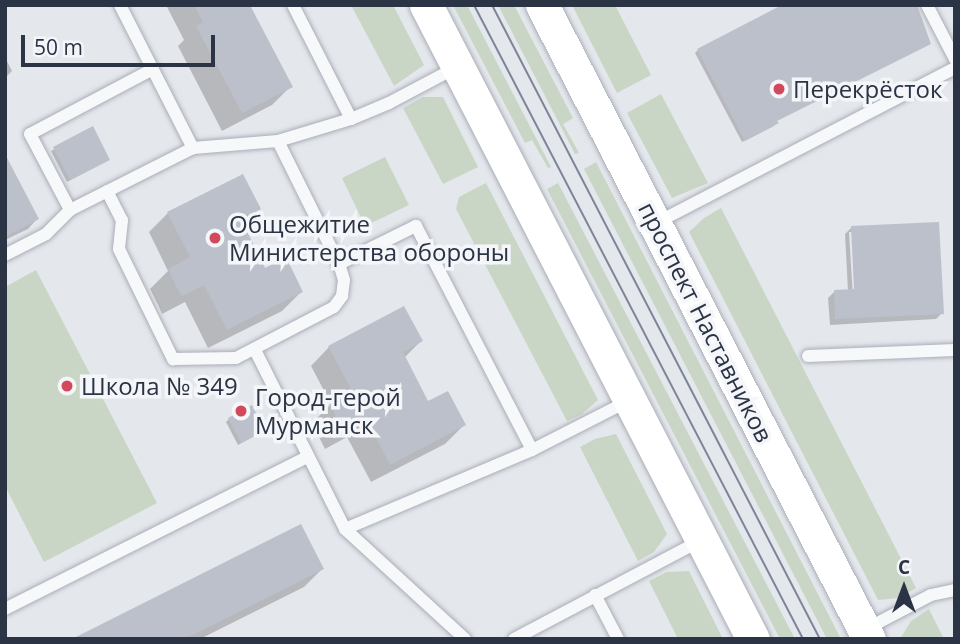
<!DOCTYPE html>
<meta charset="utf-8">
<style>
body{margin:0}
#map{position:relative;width:960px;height:644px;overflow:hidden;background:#e4e7ec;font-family:"Open Sans",sans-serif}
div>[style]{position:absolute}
.green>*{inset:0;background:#c9d6c5}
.shadow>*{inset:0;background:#0003}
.building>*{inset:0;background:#bbc0ca}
.roads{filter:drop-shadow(0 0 2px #a9aeb7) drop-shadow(0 0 2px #a9aeb7)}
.lane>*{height:12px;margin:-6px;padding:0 6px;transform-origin:6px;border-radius:6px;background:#f7f8fa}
.secondary>*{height:33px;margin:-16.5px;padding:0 16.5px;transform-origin:16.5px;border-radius:16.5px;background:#fff}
.tram>*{height:2px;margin:-1px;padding:0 1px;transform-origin:1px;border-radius:1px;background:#7d8696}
.dots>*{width:19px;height:19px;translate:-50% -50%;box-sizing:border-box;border:4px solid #f4f6f9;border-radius:50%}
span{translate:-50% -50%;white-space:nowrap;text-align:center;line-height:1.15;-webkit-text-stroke:7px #f4f6f9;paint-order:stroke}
.poi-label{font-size:24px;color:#2b3445}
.left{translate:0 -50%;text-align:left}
.street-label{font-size:24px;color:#2b3445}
.frame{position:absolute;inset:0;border:7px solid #2b3445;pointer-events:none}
.north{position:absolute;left:869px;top:553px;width:70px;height:70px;-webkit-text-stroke:5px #f4f6f9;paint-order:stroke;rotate:0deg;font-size:19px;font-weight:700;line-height:28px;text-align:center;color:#2b3445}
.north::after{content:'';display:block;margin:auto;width:24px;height:32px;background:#2b3445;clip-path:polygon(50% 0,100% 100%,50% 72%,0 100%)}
.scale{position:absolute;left:21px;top:35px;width:194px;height:32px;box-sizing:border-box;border:4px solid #2b3445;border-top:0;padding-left:9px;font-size:21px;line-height:24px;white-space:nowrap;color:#2b3445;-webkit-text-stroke:5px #f4f6f9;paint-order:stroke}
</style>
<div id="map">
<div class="green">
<div style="clip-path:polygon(351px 5px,393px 5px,424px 65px,394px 86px)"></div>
<div style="clip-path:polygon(453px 5px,467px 5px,551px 167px,548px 168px,532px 140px,525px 143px)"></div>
<div style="clip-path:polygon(498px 5px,514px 5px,573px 118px,563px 124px,579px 153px,575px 154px)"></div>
<div style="clip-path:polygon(572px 5px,615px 5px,651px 75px,617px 93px)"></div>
<div style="clip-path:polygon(661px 94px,708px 183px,672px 198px,627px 113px)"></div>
<div style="clip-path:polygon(423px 97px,443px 97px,478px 167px,443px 184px,403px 108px)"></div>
<div style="clip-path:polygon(385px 157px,409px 205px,365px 226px,342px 178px)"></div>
<div style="clip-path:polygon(596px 162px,841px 639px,827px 639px,584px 169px)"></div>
<div style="clip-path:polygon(486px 183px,598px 400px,581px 415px,567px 421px,456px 209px,459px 197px)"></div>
<div style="clip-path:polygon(558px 183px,795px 639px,780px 639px,547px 189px)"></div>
<div style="clip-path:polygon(721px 208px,916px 588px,899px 598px,878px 600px,689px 232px,704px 218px)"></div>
<div style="clip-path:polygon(36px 270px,157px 503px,44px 562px,5px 486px,5px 287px)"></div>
<div style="clip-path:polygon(616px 434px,667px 534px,654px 552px,638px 561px,580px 447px,595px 439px)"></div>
<div style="clip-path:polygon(689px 571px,723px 639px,678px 639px,649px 581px,667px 572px)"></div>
<div style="clip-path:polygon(929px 609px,944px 639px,900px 639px,911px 621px)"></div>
</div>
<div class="shadow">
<div style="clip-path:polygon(166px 5px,248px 5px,290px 87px,272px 105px,222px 131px,178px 46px,184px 40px)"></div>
<div style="clip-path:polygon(698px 50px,776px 121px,774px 126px,742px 142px,695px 53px)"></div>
<div style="clip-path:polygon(5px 57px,12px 71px,5px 78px)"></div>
<div style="clip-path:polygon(92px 128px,105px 162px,67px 182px,51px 151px)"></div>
<div style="clip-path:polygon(5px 175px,37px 219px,28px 229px,5px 240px)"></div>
<div style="clip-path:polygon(259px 209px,242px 226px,264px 270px,301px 292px,282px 311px,208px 348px,185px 302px,162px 314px,158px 305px,150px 289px,168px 271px,149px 232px,168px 213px)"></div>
<div style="clip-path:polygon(evenodd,851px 228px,942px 313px,936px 319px,830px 325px,828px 298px,834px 292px,848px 291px,845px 234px,851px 228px,849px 232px,853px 232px,856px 297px,853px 297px,849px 232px)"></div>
<div style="clip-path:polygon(421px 341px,404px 358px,428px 403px,464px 425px,445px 444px,371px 482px,347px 437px,325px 449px,312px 423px,331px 404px,311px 366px,329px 347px)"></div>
<div style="clip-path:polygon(229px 419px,260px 433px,238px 445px,226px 422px)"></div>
<div style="clip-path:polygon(322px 569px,304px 587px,200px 639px,75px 639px)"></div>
</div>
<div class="building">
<div style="clip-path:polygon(194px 5px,250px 5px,293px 87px,242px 113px,196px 26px,203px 22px)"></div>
<div style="clip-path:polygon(782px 5px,917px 5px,931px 44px,777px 121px,779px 123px,745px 141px,697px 49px)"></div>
<div style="clip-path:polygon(93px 126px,110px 160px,70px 180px,53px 147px)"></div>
<div style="clip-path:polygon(5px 154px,39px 219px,5px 237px)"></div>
<div style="clip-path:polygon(243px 174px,261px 209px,241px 219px,265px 268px,286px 257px,303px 292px,227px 330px,204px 285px,182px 296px,176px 286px,168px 269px,190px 257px,167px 212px)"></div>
<div style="clip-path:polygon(939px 222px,944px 314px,835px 319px,834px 290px,854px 289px,851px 226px)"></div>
<div style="clip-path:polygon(404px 306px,423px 341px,403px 352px,428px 401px,448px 391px,466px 425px,390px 465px,367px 420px,344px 431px,329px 403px,352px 391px,328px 346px)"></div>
<div style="clip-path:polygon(252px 405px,265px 431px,241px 443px,228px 418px)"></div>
<div style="clip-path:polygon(301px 524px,324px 569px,185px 639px,72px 639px)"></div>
</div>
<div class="roads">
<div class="lane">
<div style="left:120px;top:5px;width:161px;rotate:63deg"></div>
<div style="left:193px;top:148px;width:85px;rotate:-4.7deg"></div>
<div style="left:278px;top:141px;width:76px;rotate:-16.8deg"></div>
<div style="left:351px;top:119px;width:41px;rotate:-22.8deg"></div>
<div style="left:389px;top:103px;width:77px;rotate:-27.9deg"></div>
<div style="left:293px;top:5px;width:128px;rotate:63deg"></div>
<div style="left:927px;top:5px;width:61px;rotate:62.6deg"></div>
<div style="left:153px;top:69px;width:139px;rotate:152.1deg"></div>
<div style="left:30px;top:134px;width:86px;rotate:62.2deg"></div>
<div style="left:70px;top:210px;width:138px;rotate:-26.8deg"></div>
<div style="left:107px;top:191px;width:33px;rotate:63deg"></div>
<div style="left:122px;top:220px;width:29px;rotate:96deg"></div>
<div style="left:119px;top:249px;width:123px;rotate:63.9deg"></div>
<div style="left:173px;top:359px;width:63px;rotate:-0.9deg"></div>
<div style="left:236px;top:358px;width:110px;rotate:-27.5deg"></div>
<div style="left:334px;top:307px;width:14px;rotate:-54deg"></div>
<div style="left:342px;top:296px;width:16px;rotate:-83deg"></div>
<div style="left:344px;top:280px;width:17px;rotate:-107deg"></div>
<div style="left:339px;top:264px;width:137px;rotate:-116.4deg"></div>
<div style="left:656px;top:223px;width:337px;rotate:-27.4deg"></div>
<div style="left:5px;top:255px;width:46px;rotate:-27.1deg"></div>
<div style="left:46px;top:234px;width:34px;rotate:-45deg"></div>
<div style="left:339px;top:264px;width:86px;rotate:-26.3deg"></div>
<div style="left:416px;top:226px;width:252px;rotate:62.6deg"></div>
<div style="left:255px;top:350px;width:200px;rotate:63.3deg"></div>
<div style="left:345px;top:529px;width:203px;rotate:-22.9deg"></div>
<div style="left:532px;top:450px;width:108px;rotate:-27deg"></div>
<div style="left:808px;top:356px;width:147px;rotate:-2.3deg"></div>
<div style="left:345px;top:529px;width:163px;rotate:42.5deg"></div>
<div style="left:595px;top:595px;width:50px;rotate:62.4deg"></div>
<div style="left:5px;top:609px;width:338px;rotate:-26.7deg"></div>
<div style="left:866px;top:629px;width:73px;rotate:-27.6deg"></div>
<div style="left:931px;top:595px;width:25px;rotate:-12deg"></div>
<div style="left:514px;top:639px;width:210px;rotate:-27.8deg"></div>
</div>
<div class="secondary">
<div style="left:426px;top:5px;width:713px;rotate:62.72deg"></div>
<div style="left:542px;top:5px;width:713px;rotate:62.72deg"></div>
</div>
</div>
<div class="tram">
<div style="left:474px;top:5px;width:714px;rotate:62.57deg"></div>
<div style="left:492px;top:5px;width:714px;rotate:62.65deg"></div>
</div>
<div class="dots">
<div style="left:779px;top:89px;background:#d1495b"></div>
<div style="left:215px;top:238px;background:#d1495b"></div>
<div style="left:67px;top:386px;background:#d1495b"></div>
<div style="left:241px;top:411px;background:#d1495b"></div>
</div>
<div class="poi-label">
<span class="left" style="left:793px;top:89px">Перекрёсток</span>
<span class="left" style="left:229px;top:238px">Общежитие<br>Министерства обороны</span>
<span class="left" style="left:81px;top:386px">Школа № 349</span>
<span class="left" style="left:255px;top:411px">Город-герой<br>Мурманск</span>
</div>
<div class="street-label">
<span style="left:706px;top:322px;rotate:63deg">проспект Наставников</span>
</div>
<div class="frame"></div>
<div class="north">С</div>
<div class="scale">50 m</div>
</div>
